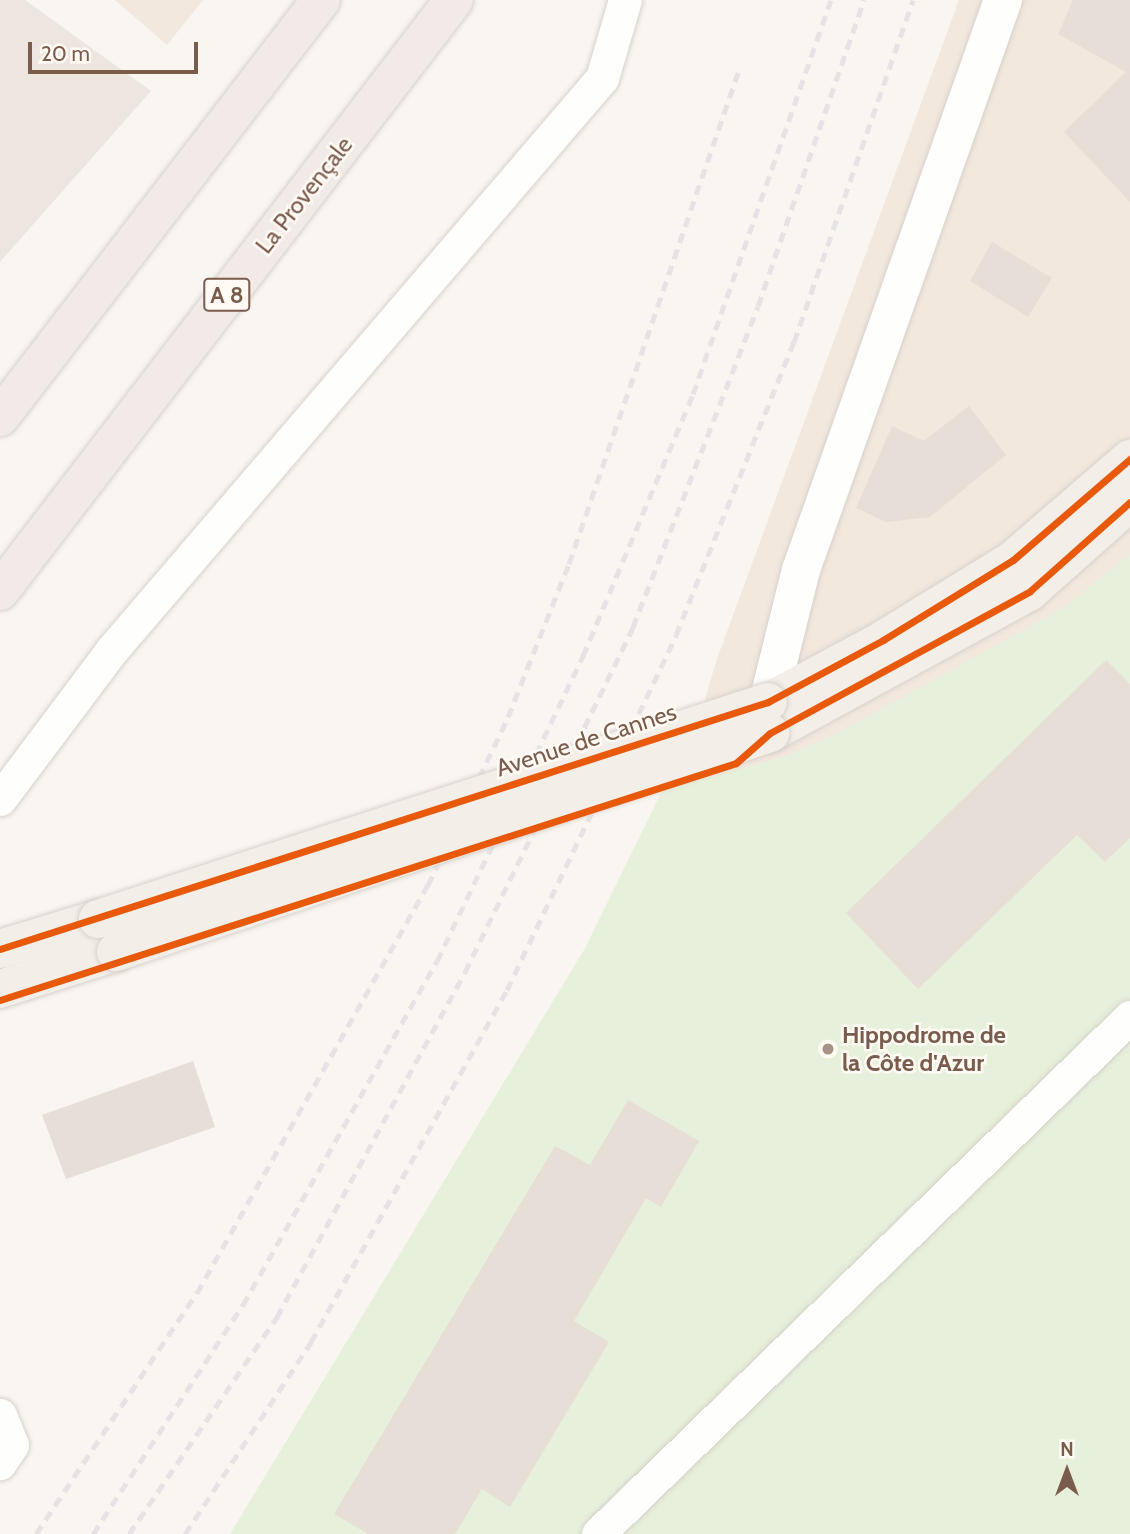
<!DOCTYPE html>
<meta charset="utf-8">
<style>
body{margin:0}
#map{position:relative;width:1130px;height:1534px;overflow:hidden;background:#f9f5f0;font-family:Cabin,sans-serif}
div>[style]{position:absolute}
.residential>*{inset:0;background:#f2e8de}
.industrial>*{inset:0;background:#ede5e0}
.green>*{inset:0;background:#e7f0db}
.building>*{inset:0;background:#e6ded7}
.roads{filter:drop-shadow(0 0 2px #d7d1cb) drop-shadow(0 0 2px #d7d1cb)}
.service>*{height:33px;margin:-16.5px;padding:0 16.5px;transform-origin:16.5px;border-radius:16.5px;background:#fefefd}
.minor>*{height:38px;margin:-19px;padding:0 19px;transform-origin:19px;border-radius:19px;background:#fefefd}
.primary>*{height:38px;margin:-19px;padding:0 19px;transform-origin:19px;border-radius:19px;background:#f3eee8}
.motorway>*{height:38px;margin:-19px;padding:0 19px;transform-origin:19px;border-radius:19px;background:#f2eae7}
.rail>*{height:5px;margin-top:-2.5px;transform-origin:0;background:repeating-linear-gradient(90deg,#e6e3e7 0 10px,transparent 0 17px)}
.bridges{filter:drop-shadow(0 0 2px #dad1cc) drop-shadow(0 0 2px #dad1cc)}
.primary-bridge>*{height:38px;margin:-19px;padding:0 19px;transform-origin:19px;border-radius:19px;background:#f3eee8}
.cycleway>*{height:7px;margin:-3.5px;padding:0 3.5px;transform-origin:3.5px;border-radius:3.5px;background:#e8590c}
.dots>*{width:19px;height:19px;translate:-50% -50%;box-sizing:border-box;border:4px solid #fffaf3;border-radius:50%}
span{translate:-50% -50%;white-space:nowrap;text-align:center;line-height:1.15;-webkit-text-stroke:5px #fffaf3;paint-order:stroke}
.shield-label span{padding:2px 5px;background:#fffaf3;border:2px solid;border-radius:5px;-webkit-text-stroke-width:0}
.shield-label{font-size:23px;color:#7a5c4d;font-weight:700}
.street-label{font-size:24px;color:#7a5c4d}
.poi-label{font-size:24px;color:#7a5c4d;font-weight:700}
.left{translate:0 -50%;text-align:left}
.north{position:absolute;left:1032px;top:1436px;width:70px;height:70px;-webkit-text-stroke:5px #fffaf3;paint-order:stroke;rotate:0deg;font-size:19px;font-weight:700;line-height:28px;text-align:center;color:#7a5c4d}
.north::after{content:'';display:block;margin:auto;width:24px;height:32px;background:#7a5c4d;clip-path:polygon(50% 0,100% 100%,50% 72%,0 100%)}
.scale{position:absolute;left:28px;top:42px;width:170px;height:32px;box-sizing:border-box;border:4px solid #7a5c4d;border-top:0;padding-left:9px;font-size:21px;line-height:24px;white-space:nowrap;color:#7a5c4d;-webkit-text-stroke:5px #fffaf3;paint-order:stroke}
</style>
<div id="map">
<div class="residential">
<div style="clip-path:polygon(115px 0,203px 0,167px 45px)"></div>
<div style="clip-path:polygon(959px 0,1130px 0,1130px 932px,268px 1534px,635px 934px,717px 659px)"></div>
</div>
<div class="industrial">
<div style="clip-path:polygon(0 0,25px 0,151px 91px,0 262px)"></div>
</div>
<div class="green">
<div style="clip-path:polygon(1130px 554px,1130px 1534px,230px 1534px,584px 950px,662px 791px,782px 757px,836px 734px,1062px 609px)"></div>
</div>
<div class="building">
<div style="clip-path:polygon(1073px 0,1130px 0,1130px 202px,1064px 132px,1126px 72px,1058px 34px)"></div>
<div style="clip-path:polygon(992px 242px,1052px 278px,1028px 317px,970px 281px)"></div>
<div style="clip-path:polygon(969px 406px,1006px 455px,930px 517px,886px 522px,856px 508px,892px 426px,924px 441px)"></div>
<div style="clip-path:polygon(1106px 660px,1130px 684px,1130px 838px,1105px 862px,1077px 835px,918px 989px,846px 913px)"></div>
<div style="clip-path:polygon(193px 1061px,215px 1127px,66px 1179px,42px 1115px)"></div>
<div style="clip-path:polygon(628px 1100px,699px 1141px,661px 1207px,646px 1198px,574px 1321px,609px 1342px,510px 1507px,482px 1489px,455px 1534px,368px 1534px,334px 1514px,555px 1146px,590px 1165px)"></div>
</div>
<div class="roads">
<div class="service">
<div style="left:0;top:799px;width:185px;rotate:-53.1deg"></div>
<div style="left:111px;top:651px;width:755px;rotate:-49.41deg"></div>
<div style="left:602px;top:78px;width:81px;rotate:-73.6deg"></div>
<div style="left:0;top:1415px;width:32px;rotate:68deg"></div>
<div style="left:12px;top:1445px;width:22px;rotate:124deg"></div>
<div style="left:598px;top:1534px;width:742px;rotate:-44.18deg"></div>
</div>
<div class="minor">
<div style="left:768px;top:702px;width:136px;rotate:-76deg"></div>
<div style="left:801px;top:570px;width:605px;rotate:-70.49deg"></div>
</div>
<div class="primary">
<div style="left:768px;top:702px;width:131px;rotate:-28.3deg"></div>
<div style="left:883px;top:640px;width:153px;rotate:-31.6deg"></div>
<div style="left:1013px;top:560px;width:155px;rotate:-40.8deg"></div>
<div style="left:770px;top:733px;width:296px;rotate:-28.6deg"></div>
<div style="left:1030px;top:591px;width:134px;rotate:-41.7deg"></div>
<div style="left:0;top:949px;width:102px;rotate:-17deg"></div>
<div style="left:0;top:989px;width:122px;rotate:-17.7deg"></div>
</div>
<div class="motorway">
<div style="left:0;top:417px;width:526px;rotate:-52.41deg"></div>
<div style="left:0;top:591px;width:745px;rotate:-52.47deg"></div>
</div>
</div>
<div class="rail">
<div style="left:36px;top:1534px;width:290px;rotate:-56.3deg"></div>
<div style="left:197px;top:1293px;width:469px;rotate:-60.5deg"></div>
<div style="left:428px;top:885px;width:186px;rotate:-64.5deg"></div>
<div style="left:508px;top:717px;width:165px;rotate:-68.3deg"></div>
<div style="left:569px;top:564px;width:522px;rotate:-71.01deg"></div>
<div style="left:93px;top:1534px;width:274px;rotate:-56.8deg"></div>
<div style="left:243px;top:1305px;width:395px;rotate:-60.6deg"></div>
<div style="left:437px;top:961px;width:178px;rotate:-64.4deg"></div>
<div style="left:514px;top:800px;width:160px;rotate:-64.4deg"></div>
<div style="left:583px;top:656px;width:284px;rotate:-67.2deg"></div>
<div style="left:693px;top:394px;width:417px;rotate:-70.7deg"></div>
<div style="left:129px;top:1534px;width:263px;rotate:-55.7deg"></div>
<div style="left:277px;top:1317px;width:393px;rotate:-61.4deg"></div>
<div style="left:465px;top:972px;width:384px;rotate:-64deg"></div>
<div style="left:633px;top:627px;width:344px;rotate:-68.7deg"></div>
<div style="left:758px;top:306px;width:324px;rotate:-70.9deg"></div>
<div style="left:185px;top:1534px;width:230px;rotate:-56.7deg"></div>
<div style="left:311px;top:1342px;width:403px;rotate:-60.9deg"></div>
<div style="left:507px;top:990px;width:393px;rotate:-64.5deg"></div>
<div style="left:676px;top:635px;width:316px;rotate:-68.1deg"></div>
<div style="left:794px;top:342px;width:362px;rotate:-70.8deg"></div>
</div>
<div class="bridges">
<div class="primary-bridge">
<div style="left:98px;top:919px;width:704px;rotate:-17.95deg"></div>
<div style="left:116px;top:952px;width:690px;rotate:-18.51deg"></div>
</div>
</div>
<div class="cycleway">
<div style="left:0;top:949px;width:807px;rotate:-17.83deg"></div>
<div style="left:768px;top:702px;width:131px;rotate:-28.3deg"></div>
<div style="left:883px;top:640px;width:153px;rotate:-31.6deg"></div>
<div style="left:1013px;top:560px;width:155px;rotate:-40.8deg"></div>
<div style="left:0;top:1000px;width:773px;rotate:-17.85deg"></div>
<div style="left:736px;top:763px;width:45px;rotate:-41.4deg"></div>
<div style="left:770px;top:733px;width:296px;rotate:-28.6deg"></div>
<div style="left:1030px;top:591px;width:134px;rotate:-41.7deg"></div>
</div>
<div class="dots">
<div style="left:828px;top:1049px;background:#a69286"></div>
</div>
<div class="shield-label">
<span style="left:227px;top:295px">A 8</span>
</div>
<div class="street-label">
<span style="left:304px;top:195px;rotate:-52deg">La Provençale</span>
<span style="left:586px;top:740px;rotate:-18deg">Avenue de Cannes</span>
</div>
<div class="poi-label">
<span class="left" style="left:842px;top:1049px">Hippodrome de<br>la Côte d'Azur</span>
</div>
<div class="north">N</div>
<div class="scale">20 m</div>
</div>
